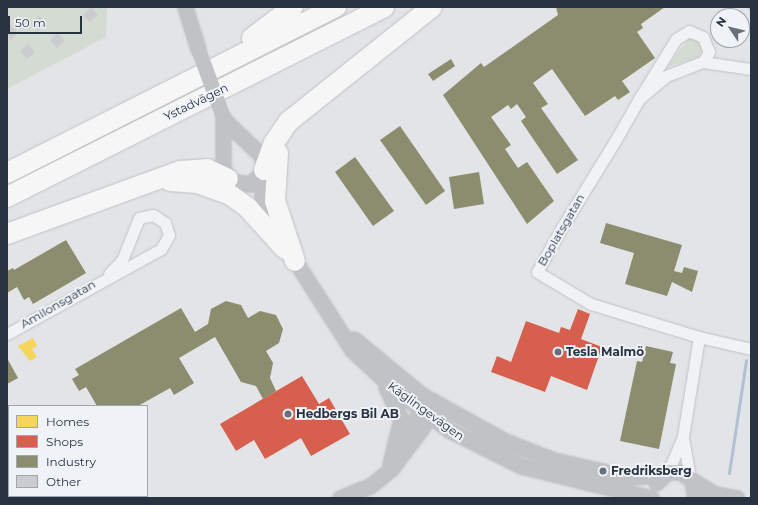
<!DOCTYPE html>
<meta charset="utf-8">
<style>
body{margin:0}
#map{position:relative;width:758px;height:505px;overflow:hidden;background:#e2e4e7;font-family:Montserrat,sans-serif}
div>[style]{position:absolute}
.green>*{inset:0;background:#d3dbd2}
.homes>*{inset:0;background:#f6d55c}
.shops>*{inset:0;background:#d6604d}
.industry>*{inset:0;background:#8c8c6e}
.stream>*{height:3px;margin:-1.5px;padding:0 1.5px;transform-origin:1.5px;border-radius:1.5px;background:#b0c1d3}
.building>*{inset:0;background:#cacccf}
.roads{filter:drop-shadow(0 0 1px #c0c2c5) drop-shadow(0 0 1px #c0c2c5)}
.street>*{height:11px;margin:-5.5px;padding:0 5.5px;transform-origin:5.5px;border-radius:5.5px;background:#f1f2f4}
.secondary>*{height:15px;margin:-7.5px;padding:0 7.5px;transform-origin:7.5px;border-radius:7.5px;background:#c0c2c6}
.highway>*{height:20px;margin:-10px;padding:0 10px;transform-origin:10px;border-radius:10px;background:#f6f6f6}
.secondary-bridge>*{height:15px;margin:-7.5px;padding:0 7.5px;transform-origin:7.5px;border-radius:7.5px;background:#c0c2c6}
.dots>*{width:11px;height:11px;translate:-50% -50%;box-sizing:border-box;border:2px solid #eff3f7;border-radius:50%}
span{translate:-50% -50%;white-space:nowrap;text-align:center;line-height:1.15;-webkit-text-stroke:4px #eff3f7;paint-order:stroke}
.street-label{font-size:12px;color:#283241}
.poi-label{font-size:12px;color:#283241;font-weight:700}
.left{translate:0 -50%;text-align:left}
.frame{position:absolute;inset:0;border:8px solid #283241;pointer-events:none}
.legend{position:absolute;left:8px;top:405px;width:140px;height:92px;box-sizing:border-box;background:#eff3f7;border:1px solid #9fa6ae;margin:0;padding:5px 7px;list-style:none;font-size:12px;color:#283241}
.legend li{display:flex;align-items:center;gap:8px;height:20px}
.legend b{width:20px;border:1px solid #9fa6ae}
.north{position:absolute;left:710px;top:8px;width:40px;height:40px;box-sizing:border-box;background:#eff3f7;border:1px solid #9fa6ae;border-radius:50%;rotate:305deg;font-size:11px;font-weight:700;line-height:16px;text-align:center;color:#283241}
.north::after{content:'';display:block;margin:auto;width:14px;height:18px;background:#69707b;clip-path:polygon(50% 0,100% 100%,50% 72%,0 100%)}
.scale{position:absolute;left:8px;top:16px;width:74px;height:18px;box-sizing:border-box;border:2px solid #283241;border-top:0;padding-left:5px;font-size:12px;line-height:14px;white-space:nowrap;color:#283241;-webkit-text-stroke:3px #eff3f7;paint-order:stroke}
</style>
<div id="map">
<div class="green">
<div style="clip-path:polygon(7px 7px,107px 7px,106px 37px,7px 89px)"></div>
<div style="clip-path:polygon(689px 38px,698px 40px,702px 49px,699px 57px,667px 67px)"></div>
</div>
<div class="homes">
<div style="clip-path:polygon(33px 338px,37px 346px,32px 349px,37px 357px,30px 361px,18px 346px)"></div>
</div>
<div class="shops">
<div style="clip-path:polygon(578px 309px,590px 314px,581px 339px,602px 347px,587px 390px,551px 376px,545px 392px,491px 372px,497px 356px,511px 362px,526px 321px,559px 333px,561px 327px,570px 330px)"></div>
<div style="clip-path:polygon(302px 376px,319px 404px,329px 398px,350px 434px,311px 456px,301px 438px,265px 459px,254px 440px,236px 451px,220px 424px)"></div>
</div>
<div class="industry">
<div style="clip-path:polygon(556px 7px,665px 7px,641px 24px,643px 28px,637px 32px,655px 58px,622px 81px,630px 92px,618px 100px,615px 96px,585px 116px,552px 69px,533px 83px,548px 104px,541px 108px,578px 160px,557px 174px,521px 121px,526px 117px,517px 104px,511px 109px,508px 105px,491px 117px,511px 145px,505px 149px,518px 168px,527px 162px,554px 201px,527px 224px,443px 95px,481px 63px,484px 67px,558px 15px)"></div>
<div style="clip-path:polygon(451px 59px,455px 66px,433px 81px,428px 74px)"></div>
<div style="clip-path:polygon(400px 126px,445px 191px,426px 205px,380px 140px)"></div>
<div style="clip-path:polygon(355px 157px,394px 211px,373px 226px,335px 172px)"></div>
<div style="clip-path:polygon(479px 172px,484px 204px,454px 209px,449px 177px)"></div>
<div style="clip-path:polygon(606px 223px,682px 245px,674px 271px,682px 273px,684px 267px,698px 271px,692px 292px,672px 282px,667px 296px,625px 284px,634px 253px,600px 243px)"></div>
<div style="clip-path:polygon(66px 240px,86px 273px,33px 304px,29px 297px,24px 300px,17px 287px,7px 293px,7px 271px,13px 268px,14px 270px)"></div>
<div style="clip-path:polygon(226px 301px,241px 305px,248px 318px,260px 311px,276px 315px,283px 329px,279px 343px,266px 351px,273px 363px,270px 378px,276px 391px,263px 399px,256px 386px,241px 382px,215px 337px,179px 358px,194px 383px,174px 395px,170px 388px,138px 406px,97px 406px,86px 387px,79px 391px,72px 379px,79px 375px,75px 369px,181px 308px,195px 332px,208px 324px,211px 309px)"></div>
<div style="clip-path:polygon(646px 346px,673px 352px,670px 363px,676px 364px,659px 449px,620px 441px,637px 361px,642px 362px)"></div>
<div style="clip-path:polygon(7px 358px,18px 378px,7px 384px)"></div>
<div style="clip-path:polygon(7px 450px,9px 454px,7px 491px)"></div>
</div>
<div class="stream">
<div style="left:749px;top:7px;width:4px;rotate:56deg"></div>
<div style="left:729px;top:473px;width:114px;rotate:-81.4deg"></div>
</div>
<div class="building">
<div style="clip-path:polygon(91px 8px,98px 15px,90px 22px,83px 15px)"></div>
<div style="clip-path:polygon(39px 16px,46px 23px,38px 31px,31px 23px)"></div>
<div style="clip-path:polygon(11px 26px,18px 33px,10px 40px,7px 29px)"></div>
<div style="clip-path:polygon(58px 33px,65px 41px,57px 48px,50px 40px)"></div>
<div style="clip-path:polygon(28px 44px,35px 52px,27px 59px,20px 51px)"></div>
</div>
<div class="roads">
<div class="street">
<div style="left:703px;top:62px;width:49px;rotate:8.3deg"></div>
<div style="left:639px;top:99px;width:35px;rotate:-40deg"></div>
<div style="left:666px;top:76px;width:40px;rotate:-21deg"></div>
<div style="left:703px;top:62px;width:12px;rotate:-59deg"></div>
<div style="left:709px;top:52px;width:16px;rotate:-112deg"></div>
<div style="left:703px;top:37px;width:15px;rotate:-157deg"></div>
<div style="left:689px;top:31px;width:15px;rotate:148deg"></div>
<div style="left:676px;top:39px;width:70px;rotate:121.7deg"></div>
<div style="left:639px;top:99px;width:48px;rotate:119.7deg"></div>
<div style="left:615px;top:141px;width:101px;rotate:121.6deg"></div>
<div style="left:562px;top:227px;width:51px;rotate:119.1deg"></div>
<div style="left:537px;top:272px;width:63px;rotate:30.7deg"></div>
<div style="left:591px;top:304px;width:113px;rotate:17deg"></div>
<div style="left:699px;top:337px;width:53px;rotate:13deg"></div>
<div style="left:7px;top:334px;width:176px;rotate:-28.9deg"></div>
<div style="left:161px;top:249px;width:16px;rotate:-60deg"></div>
<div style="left:169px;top:235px;width:13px;rotate:-108deg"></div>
<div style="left:165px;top:223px;width:14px;rotate:-146deg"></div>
<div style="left:153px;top:215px;width:14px;rotate:168deg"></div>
<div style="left:139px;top:218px;width:45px;rotate:112deg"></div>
<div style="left:122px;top:260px;width:19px;rotate:133deg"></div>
<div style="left:683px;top:438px;width:40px;rotate:80deg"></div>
<div style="left:668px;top:472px;width:39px;rotate:-67deg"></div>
<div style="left:683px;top:436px;width:100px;rotate:-80.8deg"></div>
</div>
<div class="secondary">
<div style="left:185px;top:7px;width:44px;rotate:72.8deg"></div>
<div style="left:223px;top:117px;width:51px;rotate:90deg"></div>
<div style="left:223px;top:168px;width:17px;rotate:59deg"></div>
<div style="left:224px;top:120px;width:52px;rotate:43.5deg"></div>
<div style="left:262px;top:156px;width:40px;rotate:90deg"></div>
<div style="left:262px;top:196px;width:31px;rotate:68deg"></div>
<div style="left:229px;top:181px;width:21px;rotate:8deg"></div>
<div style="left:250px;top:184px;width:18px;rotate:-43deg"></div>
<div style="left:290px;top:253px;width:115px;rotate:57.4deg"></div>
<div style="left:352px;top:350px;width:59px;rotate:42.9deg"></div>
<div style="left:395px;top:390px;width:67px;rotate:36.5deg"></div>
<div style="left:449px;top:430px;width:80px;rotate:26.6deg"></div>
<div style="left:521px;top:466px;width:134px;rotate:13.8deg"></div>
<div style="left:354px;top:339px;width:88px;rotate:39.5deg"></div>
<div style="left:422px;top:395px;width:95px;rotate:29deg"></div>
<div style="left:505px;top:441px;width:53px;rotate:21.2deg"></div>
<div style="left:554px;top:460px;width:76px;rotate:12.9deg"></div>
<div style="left:628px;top:477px;width:34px;rotate:-3deg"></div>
<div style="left:386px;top:387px;width:35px;rotate:65deg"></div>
<div style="left:401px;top:419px;width:46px;rotate:103.7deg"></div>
<div style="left:400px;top:441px;width:45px;rotate:-54.9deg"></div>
<div style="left:692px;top:480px;width:26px;rotate:32deg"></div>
<div style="left:714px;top:494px;width:23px;rotate:10deg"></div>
<div style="left:656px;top:483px;width:16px;rotate:-43deg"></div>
<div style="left:668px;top:472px;width:12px"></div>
<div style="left:680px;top:472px;width:14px;rotate:34deg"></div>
<div style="left:692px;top:480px;width:18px;rotate:81deg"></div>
<div style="left:340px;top:498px;width:32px;rotate:-22deg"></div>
<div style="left:370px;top:486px;width:27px;rotate:-39deg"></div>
<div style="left:391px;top:469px;width:75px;rotate:-53.1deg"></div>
</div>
<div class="highway">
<div style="left:252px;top:38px;width:51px;rotate:-37.1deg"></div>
<div style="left:278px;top:153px;width:48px;rotate:93.6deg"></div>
<div style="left:275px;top:201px;width:63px;rotate:71.6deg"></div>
<div style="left:264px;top:170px;width:29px;rotate:-70deg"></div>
<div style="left:274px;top:143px;width:25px;rotate:-56deg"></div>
<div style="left:288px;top:122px;width:184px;rotate:-38.6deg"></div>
<div style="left:7px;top:173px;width:369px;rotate:-26.8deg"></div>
<div style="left:170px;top:181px;width:28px;rotate:4deg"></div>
<div style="left:198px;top:183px;width:33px;rotate:20deg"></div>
<div style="left:229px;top:194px;width:24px;rotate:36deg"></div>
<div style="left:248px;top:208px;width:55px;rotate:47.9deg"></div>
<div style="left:7px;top:197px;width:422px;rotate:-26.7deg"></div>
<div style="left:7px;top:234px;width:184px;rotate:-20deg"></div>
<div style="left:180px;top:171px;width:27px;rotate:-4deg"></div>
<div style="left:207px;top:169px;width:23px;rotate:25deg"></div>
</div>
</div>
<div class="secondary-bridge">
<div style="left:198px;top:49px;width:72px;rotate:69.8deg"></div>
</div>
<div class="dots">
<div style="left:558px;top:352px;background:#69707b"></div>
<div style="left:288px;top:414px;background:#69707b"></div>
<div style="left:603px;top:471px;background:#69707b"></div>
</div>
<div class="street-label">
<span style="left:196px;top:102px;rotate:-26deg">Ystadvägen</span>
<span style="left:561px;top:230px;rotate:-60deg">Boplatsgatan</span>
<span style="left:58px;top:304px;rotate:-30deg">Amilonsgatan</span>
<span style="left:426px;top:411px;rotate:36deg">Käglingevägen</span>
</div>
<div class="poi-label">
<span class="left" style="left:566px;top:352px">Tesla Malmö</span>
<span class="left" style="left:296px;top:414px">Hedbergs Bil AB</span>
<span class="left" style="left:611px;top:471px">Fredriksberg</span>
</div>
<div class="frame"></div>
<ul class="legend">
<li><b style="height:11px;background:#f6d55c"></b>Homes</li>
<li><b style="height:11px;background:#d6604d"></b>Shops</li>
<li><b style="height:11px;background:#8c8c6e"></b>Industry</li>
<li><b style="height:11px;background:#cacccf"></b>Other</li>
</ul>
<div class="north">N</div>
<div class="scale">50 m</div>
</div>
